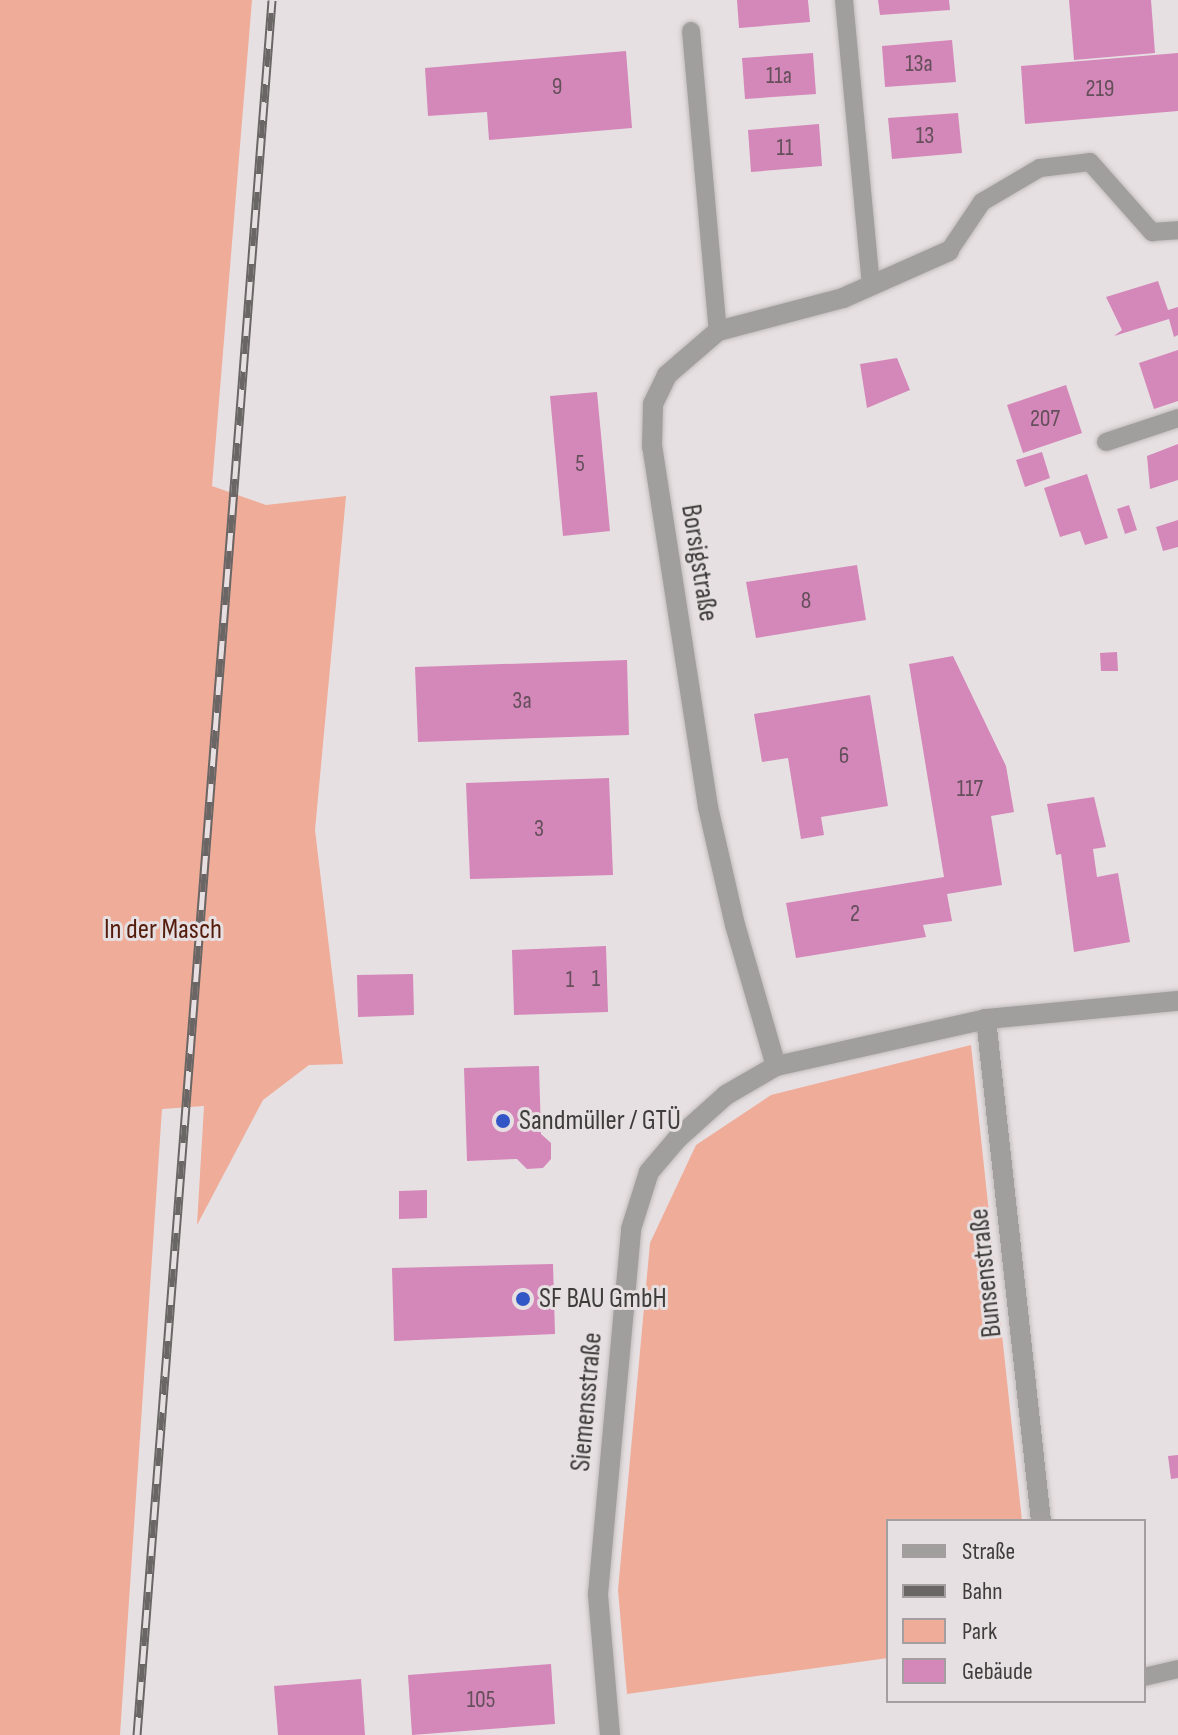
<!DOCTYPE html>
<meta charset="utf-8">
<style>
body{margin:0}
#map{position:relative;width:1178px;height:1735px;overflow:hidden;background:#e7e0e2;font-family:"Sofia Sans Condensed",sans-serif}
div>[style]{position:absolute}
.green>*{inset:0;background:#eeac99}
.building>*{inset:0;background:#d487b9}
.roads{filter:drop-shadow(0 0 2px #c2bcbd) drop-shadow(0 0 2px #c2bcbd)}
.service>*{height:18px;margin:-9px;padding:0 9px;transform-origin:9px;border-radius:9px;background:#a19e9e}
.minor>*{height:20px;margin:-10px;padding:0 10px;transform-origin:10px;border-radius:10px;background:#a19e9e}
.rail>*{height:9px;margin-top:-4.5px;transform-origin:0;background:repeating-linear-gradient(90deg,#e7e0e2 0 18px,#6a6666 0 36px);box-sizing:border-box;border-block:2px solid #6a6666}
.dots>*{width:22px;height:22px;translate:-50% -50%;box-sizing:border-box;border:4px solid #e7e0e2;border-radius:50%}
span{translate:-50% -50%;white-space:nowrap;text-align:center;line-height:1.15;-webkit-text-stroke:6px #e7e0e2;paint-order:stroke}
.number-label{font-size:24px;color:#644f5b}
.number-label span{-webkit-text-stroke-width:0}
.street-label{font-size:28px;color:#3f3c3c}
.park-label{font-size:28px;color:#541d0d}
.poi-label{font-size:28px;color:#3f3c3c}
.left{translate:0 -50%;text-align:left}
.legend{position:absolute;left:886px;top:1519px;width:260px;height:184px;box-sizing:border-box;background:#e7e0e2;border:2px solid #a49ea0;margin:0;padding:10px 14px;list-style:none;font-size:24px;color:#3f3c3c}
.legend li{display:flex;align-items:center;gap:16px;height:40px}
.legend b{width:40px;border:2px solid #a49ea0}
</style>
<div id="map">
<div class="green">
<div style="clip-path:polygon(0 0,252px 0,212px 486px,266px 505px,346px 496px,315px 830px,343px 1064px,309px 1065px,263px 1100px,197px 1225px,204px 1106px,162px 1109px,120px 1735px,0 1735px)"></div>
<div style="clip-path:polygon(971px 1045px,1022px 1521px,888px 1521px,888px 1658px,627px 1694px,618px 1590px,650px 1243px,696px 1145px,771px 1095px)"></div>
</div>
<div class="building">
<div style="clip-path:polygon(737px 0,808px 0,810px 22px,739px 28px)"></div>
<div style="clip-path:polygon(878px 0,949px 0,950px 10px,880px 15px)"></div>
<div style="clip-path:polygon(1069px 0,1151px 0,1155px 53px,1074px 60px)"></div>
<div style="clip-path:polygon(952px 40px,956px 82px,885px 87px,882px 46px)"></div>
<div style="clip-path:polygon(626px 51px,632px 128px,489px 140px,487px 112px,428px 116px,425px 68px)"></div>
<div style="clip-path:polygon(813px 53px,816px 94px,745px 99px,742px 58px)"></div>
<div style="clip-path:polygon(1178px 53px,1178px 111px,1025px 124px,1021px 66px)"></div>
<div style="clip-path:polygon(958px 113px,962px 153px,892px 159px,888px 118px)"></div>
<div style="clip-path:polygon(819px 124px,822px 166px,751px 172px,748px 130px)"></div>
<div style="clip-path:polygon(1158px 281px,1168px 310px,1178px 307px,1178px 335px,1174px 337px,1169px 319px,1114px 336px,1122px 330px,1106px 297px)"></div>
<div style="clip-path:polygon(1178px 350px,1178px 401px,1154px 409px,1139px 363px)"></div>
<div style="clip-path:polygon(897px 358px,910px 390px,867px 408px,860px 364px)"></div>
<div style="clip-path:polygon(1066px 385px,1082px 433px,1023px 453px,1007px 405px)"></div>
<div style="clip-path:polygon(597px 392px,610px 531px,563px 536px,550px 396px)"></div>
<div style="clip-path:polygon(1178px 444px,1178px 480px,1150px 489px,1147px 456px)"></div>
<div style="clip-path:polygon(1042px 452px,1050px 478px,1025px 487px,1016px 460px)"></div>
<div style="clip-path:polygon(1087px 474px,1108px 538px,1085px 545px,1080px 531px,1060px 537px,1044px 488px)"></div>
<div style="clip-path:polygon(1129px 505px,1137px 530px,1125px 534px,1117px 509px)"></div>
<div style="clip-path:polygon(1178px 520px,1178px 547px,1163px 551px,1156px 527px)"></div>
<div style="clip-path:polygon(857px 565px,866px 620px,756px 638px,746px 582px)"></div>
<div style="clip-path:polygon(1117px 652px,1118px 671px,1101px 671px,1100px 653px)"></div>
<div style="clip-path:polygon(953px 656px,1006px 766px,1014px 812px,991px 816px,1002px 885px,947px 894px,952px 921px,923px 925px,926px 937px,796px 958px,786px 903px,944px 877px,909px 664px)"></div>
<div style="clip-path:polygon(627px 660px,629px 735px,418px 742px,415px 667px)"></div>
<div style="clip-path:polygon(870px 695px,888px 806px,821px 817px,824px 835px,801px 839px,788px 758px,762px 762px,754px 714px)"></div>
<div style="clip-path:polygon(609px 778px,613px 875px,470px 879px,466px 783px)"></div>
<div style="clip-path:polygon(1094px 797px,1106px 847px,1093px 849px,1097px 877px,1118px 873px,1130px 942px,1074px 952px,1061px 854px,1056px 855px,1047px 804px)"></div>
<div style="clip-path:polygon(606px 946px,608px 1012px,514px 1015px,512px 950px)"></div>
<div style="clip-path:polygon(413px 974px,414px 1015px,358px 1017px,357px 975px)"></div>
<div style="clip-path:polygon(539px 1066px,541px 1134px,551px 1143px,551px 1159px,543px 1168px,527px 1169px,517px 1159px,467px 1161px,464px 1068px)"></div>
<div style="clip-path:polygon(427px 1190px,427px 1218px,399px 1219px,399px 1191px)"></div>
<div style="clip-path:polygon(553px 1264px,555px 1334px,394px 1341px,392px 1268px)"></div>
<div style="clip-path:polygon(1178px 1455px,1178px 1478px,1171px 1479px,1168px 1456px)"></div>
<div style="clip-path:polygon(551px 1664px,555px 1724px,412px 1735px,408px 1675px)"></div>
<div style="clip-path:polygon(361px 1679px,365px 1735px,278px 1735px,274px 1686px)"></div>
</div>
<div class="roads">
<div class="service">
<div style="left:844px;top:0;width:287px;rotate:84.6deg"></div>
<div style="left:691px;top:31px;width:301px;rotate:84.9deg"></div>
<div style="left:949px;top:251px;width:59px;rotate:-56deg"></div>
<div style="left:982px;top:202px;width:67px;rotate:-30.4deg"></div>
<div style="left:1040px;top:168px;width:50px;rotate:-6.8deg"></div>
<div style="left:1090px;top:162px;width:94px;rotate:48.5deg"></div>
<div style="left:1152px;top:232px;width:26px;rotate:-4deg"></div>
<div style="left:1106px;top:442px;width:76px;rotate:-18.4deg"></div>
<div style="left:1144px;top:1677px;width:35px;rotate:-13deg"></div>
</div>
<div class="minor">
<div style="left:986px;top:1019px;width:505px;rotate:83.75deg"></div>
<div style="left:776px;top:1066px;width:147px;rotate:-106.2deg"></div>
<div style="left:735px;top:925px;width:121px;rotate:-102.9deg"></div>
<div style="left:708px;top:807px;width:365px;rotate:-98.8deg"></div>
<div style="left:652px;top:446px;width:42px;rotate:-88.6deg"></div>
<div style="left:653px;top:404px;width:32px;rotate:-64deg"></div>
<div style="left:667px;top:375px;width:67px;rotate:-40.8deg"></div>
<div style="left:718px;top:331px;width:129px;rotate:-14.8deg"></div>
<div style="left:843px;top:298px;width:116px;rotate:-23.9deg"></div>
<div style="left:610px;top:1735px;width:142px;rotate:-94.9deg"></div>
<div style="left:598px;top:1594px;width:366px;rotate:-84.8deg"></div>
<div style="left:631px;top:1229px;width:60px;rotate:-72.5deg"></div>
<div style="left:649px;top:1172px;width:43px;rotate:-49.7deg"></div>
<div style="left:677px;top:1139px;width:66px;rotate:-41.9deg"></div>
<div style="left:726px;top:1095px;width:58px;rotate:-30.1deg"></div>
<div style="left:776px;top:1066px;width:215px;rotate:-12.6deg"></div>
<div style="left:986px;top:1019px;width:193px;rotate:-5.4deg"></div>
</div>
</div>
<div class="rail">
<div style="left:137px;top:1735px;width:1740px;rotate:-85.55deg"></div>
</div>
<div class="dots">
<div style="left:503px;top:1121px;background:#3356c7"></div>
<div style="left:523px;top:1299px;background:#3356c7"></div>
</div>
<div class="number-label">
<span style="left:919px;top:64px">13a</span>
<span style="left:779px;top:76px">11a</span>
<span style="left:557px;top:87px">9</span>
<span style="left:1100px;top:89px">219</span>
<span style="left:925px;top:136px">13</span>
<span style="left:785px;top:148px">11</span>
<span style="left:1045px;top:419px">207</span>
<span style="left:580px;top:464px">5</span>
<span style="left:806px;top:601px">8</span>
<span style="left:522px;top:701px">3a</span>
<span style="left:844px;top:756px">6</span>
<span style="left:970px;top:789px">117</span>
<span style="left:539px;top:829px">3</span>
<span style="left:855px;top:914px">2</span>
<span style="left:596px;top:979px">1</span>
<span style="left:570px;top:980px">1</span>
<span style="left:481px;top:1700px">105</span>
</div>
<div class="street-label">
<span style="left:699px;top:563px;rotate:81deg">Borsigstraße</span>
<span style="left:986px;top:1273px;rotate:-96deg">Bunsenstraße</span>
<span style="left:587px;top:1402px;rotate:-85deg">Siemensstraße</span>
</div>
<div class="park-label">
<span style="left:163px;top:930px">In der Masch</span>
</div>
<div class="poi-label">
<span class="left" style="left:519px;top:1121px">Sandmüller / GTÜ</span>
<span class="left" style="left:539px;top:1299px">SF BAU GmbH</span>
</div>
<ul class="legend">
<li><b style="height:10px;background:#a19e9e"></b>Straße</li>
<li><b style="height:10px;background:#6a6666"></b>Bahn</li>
<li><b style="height:22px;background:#eeac99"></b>Park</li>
<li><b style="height:22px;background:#d487b9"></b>Gebäude</li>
</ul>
</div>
